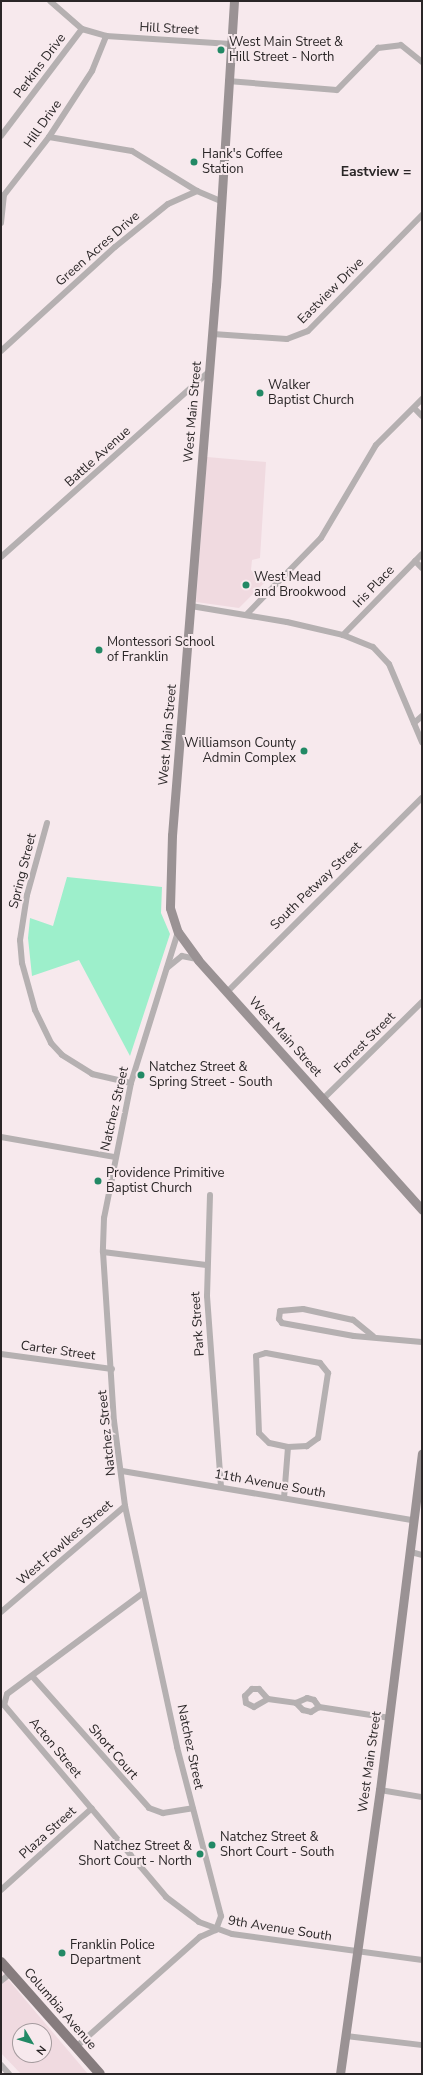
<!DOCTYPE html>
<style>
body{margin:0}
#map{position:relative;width:423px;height:2075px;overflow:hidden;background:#f7e9ed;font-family:"Nunito Sans",sans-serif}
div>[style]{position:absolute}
.built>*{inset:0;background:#f0dae0}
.green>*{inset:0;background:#9defcb}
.street>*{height:6px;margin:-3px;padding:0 3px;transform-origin:3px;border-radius:3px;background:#b5b0b1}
.secondary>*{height:9px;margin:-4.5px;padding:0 4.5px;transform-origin:4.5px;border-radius:4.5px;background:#9a9294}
.primary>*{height:10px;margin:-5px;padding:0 5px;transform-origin:5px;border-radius:5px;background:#867c7e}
.dots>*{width:11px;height:11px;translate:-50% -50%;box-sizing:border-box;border:2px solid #f7e9ed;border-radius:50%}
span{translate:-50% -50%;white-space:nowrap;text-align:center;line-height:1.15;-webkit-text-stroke:4px #f7e9ed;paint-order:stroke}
.street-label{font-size:13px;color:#2a2627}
.poi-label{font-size:13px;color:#2a2627}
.left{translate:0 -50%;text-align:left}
.right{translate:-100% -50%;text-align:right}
.neighbourhood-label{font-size:14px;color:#2a2627;font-weight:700}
.frame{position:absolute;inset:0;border:2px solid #2a2627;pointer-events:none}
.north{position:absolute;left:12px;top:2023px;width:40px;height:40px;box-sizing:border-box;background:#f7e9ed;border:1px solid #a59b9e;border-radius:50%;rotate:128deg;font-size:11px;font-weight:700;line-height:16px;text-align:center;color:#2a2627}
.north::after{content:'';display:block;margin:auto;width:14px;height:18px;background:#228965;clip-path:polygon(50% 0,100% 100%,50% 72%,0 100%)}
</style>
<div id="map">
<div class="built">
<div style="clip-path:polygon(207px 457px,266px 462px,260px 558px,252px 560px,251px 570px,264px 583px,239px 608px,196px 602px)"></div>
<div style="clip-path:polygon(evenodd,1px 1971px,88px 2074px,21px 2074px,1px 2053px,1px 1971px,20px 2031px,44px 2031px,44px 2055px,20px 2055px,20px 2031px)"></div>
</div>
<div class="green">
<div style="clip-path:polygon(67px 877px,162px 887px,161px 913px,170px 934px,130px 1056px,79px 960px,32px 976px,28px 938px,30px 918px,53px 926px)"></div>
</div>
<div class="street">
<div style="left:50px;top:1px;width:43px;rotate:41.2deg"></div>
<div style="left:82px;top:29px;width:25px;rotate:16deg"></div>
<div style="left:106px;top:36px;width:125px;rotate:3.7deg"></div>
<div style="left:228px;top:81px;width:109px;rotate:4.7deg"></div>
<div style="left:337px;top:90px;width:59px;rotate:-45.7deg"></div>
<div style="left:378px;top:48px;width:23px;rotate:-7deg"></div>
<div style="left:401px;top:45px;width:27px;rotate:39deg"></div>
<div style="left:1px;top:136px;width:134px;rotate:-52.9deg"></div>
<div style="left:49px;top:137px;width:84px;rotate:9.6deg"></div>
<div style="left:132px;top:151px;width:76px;rotate:31.6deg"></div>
<div style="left:1px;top:223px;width:28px;rotate:-84deg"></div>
<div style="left:4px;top:195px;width:73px;rotate:-52.2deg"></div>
<div style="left:49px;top:137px;width:79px;rotate:-56.9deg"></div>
<div style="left:92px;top:71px;width:38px;rotate:-68deg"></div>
<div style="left:213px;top:334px;width:74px;rotate:3.9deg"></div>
<div style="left:287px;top:339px;width:22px;rotate:-21deg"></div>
<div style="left:308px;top:331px;width:163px;rotate:-45.5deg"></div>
<div style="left:1px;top:351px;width:154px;rotate:-42.4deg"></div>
<div style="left:115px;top:247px;width:68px;rotate:-39.1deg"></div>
<div style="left:168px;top:204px;width:32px;rotate:-24deg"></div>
<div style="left:197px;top:191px;width:25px;rotate:23deg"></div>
<div style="left:414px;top:408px;width:11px;rotate:45deg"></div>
<div style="left:1px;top:557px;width:278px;rotate:-41.7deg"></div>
<div style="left:415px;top:561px;width:10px;rotate:45deg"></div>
<div style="left:191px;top:606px;width:97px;rotate:9.5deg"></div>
<div style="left:287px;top:622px;width:57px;rotate:13.1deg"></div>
<div style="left:343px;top:635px;width:32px;rotate:22deg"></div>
<div style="left:373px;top:647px;width:23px;rotate:47deg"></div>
<div style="left:389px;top:664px;width:85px;rotate:67.1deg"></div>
<div style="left:247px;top:614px;width:106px;rotate:-45.8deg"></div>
<div style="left:321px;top:538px;width:108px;rotate:-59.4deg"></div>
<div style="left:376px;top:445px;width:65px;rotate:-45deg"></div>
<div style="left:343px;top:635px;width:113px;rotate:-45.7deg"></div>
<div style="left:414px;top:723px;width:11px;rotate:-41deg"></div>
<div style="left:47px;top:823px;width:75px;rotate:105.5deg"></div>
<div style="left:27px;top:895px;width:46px;rotate:98.8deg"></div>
<div style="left:20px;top:940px;width:23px;rotate:85deg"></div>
<div style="left:22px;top:963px;width:49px;rotate:74.5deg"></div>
<div style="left:35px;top:1010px;width:37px;rotate:64deg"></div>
<div style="left:51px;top:1043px;width:16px;rotate:47deg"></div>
<div style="left:62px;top:1055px;width:36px;rotate:32deg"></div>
<div style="left:92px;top:1074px;width:40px;rotate:13deg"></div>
<div style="left:178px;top:932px;width:158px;rotate:107.3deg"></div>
<div style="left:131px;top:1083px;width:138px;rotate:101.3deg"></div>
<div style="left:104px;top:1218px;width:34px;rotate:92deg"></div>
<div style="left:103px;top:1252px;width:169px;rotate:86.3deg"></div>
<div style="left:114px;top:1421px;width:86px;rotate:82.6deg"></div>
<div style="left:125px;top:1506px;width:247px;rotate:77.8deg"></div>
<div style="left:177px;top:1747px;width:175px;rotate:75.4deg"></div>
<div style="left:221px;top:1916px;width:15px;rotate:110deg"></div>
<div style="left:167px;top:968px;width:19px;rotate:-39deg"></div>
<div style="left:182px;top:956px;width:14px;rotate:12deg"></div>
<div style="left:227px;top:992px;width:275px;rotate:-44.9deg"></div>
<div style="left:323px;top:1099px;width:139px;rotate:-44.4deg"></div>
<div style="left:1px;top:1137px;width:116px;rotate:10deg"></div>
<div style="left:210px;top:1195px;width:101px;rotate:91.7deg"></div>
<div style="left:207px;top:1296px;width:191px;rotate:85.8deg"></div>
<div style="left:103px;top:1252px;width:104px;rotate:7.2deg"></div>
<div style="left:373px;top:1336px;width:26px;rotate:-141deg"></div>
<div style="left:353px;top:1320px;width:51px;rotate:-167.6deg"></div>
<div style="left:303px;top:1309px;width:23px;rotate:175deg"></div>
<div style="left:280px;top:1311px;width:8px;rotate:97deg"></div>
<div style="left:279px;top:1319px;width:5px;rotate:53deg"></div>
<div style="left:282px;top:1323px;width:73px;rotate:10.2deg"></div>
<div style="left:354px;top:1336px;width:68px;rotate:5deg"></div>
<div style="left:1px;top:1354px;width:112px;rotate:7.7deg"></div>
<div style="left:122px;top:1471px;width:295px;rotate:9.6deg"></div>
<div style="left:284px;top:1498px;width:51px;rotate:-85.5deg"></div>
<div style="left:288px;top:1447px;width:19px;rotate:-168deg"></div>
<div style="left:269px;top:1443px;width:14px;rotate:-135deg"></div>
<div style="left:259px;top:1433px;width:77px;rotate:-92.2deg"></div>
<div style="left:256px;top:1356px;width:10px;rotate:-17deg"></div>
<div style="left:266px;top:1353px;width:55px;rotate:10.5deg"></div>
<div style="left:320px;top:1363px;width:13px;rotate:51deg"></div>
<div style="left:328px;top:1373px;width:66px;rotate:98.7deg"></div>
<div style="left:318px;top:1438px;width:14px;rotate:144deg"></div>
<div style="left:307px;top:1446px;width:19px;rotate:177deg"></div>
<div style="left:411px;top:1552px;width:11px;rotate:15deg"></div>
<div style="left:143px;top:1593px;width:169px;rotate:143.4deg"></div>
<div style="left:7px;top:1694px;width:11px;rotate:105deg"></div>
<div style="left:4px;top:1705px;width:251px;rotate:49.8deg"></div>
<div style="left:166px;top:1897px;width:41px;rotate:37.1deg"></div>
<div style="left:199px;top:1922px;width:35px;rotate:20deg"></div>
<div style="left:232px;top:1934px;width:192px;rotate:7.8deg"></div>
<div style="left:1px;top:1612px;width:163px;rotate:-40.5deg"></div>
<div style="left:32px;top:1676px;width:176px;rotate:48.4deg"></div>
<div style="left:149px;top:1808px;width:15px;rotate:20deg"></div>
<div style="left:163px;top:1813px;width:30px;rotate:-9deg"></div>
<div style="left:268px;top:1699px;width:16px;rotate:150deg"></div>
<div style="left:254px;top:1707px;width:9px;rotate:-153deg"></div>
<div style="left:246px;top:1703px;width:7px;rotate:-98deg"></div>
<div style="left:245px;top:1696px;width:10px;rotate:-45deg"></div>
<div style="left:252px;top:1689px;width:7px"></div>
<div style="left:259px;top:1689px;width:13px;rotate:48deg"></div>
<div style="left:268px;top:1699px;width:28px;rotate:8deg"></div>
<div style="left:296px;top:1703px;width:12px;rotate:-24deg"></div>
<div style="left:307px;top:1698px;width:7px;rotate:16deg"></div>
<div style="left:314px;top:1700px;width:9px;rotate:54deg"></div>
<div style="left:319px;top:1707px;width:72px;rotate:8.8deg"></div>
<div style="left:296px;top:1703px;width:10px;rotate:45deg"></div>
<div style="left:303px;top:1710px;width:8px;rotate:14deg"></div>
<div style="left:311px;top:1712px;width:9px;rotate:-32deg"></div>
<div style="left:380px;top:1790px;width:43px;rotate:9.5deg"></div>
<div style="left:1px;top:1890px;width:122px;rotate:-42deg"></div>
<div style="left:1px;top:1981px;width:13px;rotate:-39deg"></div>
<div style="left:346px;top:2036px;width:77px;rotate:6.8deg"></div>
<div style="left:76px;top:2047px;width:166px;rotate:-41.6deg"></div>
<div style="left:200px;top:1937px;width:17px;rotate:-24deg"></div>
<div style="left:1px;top:2065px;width:12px;rotate:48deg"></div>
</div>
<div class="secondary">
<div style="left:234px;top:1px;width:285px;rotate:93.6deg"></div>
<div style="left:216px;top:285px;width:552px;rotate:94.57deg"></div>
<div style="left:172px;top:835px;width:73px;rotate:91.6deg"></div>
<div style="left:170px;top:908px;width:25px;rotate:72deg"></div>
<div style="left:178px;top:932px;width:34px;rotate:54deg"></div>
<div style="left:198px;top:960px;width:336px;rotate:48.1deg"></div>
<div style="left:340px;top:2074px;width:287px;rotate:-82deg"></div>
<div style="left:380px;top:1790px;width:339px;rotate:-82.9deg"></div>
</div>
<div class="primary">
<div style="left:1px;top:1962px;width:149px;rotate:48.5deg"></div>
</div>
<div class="dots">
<div style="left:221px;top:50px;background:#228965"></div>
<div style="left:194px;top:162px;background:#228965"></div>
<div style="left:260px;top:393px;background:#228965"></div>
<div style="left:246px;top:585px;background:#228965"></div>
<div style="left:99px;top:650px;background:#228965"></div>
<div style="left:304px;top:751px;background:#228965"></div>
<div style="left:141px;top:1075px;background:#228965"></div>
<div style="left:98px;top:1181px;background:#228965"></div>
<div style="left:212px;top:1845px;background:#228965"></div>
<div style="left:200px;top:1854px;background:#228965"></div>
<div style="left:62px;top:1953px;background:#228965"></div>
</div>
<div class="street-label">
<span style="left:169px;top:29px;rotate:3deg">Hill Street</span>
<span style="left:40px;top:66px;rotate:-53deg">Perkins Drive</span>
<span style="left:43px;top:124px;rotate:-55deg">Hill Drive</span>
<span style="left:98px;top:249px;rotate:-41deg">Green Acres Drive</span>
<span style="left:331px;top:291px;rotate:-45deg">Eastview Drive</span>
<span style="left:193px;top:412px;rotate:-85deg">West Main Street</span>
<span style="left:98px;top:457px;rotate:-42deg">Battle Avenue</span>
<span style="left:374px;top:587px;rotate:-46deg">Iris Place</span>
<span style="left:168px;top:735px;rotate:-85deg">West Main Street</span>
<span style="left:23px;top:871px;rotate:-76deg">Spring Street</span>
<span style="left:316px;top:886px;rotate:-44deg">South Petway Street</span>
<span style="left:285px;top:1037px;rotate:48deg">West Main Street</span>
<span style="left:365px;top:1043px;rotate:-45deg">Forrest Street</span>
<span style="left:115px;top:1109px;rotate:-77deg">Natchez Street</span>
<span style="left:198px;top:1324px;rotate:-94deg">Park Street</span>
<span style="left:58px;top:1351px;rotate:8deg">Carter Street</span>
<span style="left:107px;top:1433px;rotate:-96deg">Natchez Street</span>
<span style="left:270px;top:1484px;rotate:10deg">11th Avenue South</span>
<span style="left:65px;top:1543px;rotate:-41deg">West Fowlkes Street</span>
<span style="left:190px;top:1747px;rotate:78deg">Natchez Street</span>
<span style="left:55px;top:1748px;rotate:50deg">Acton Street</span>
<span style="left:113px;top:1752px;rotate:49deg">Short Court</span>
<span style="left:370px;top:1762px;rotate:-82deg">West Main Street</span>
<span style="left:48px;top:1833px;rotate:-42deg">Plaza Street</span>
<span style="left:280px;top:1929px;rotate:9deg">9th Avenue South</span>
<span style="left:60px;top:2009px;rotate:49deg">Columbia Avenue</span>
</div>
<div class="poi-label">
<span class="left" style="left:229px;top:50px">West Main Street &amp;<br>Hill Street - North</span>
<span class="left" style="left:202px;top:162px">Hank's Coffee<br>Station</span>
<span class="left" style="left:268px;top:393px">Walker<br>Baptist Church</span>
<span class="left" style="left:254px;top:585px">West Mead<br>and Brookwood</span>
<span class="left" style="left:107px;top:650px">Montessori School<br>of Franklin</span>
<span class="right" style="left:296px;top:751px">Williamson County<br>Admin Complex</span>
<span class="left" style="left:149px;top:1075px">Natchez Street &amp;<br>Spring Street - South</span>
<span class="left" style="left:106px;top:1181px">Providence Primitive<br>Baptist Church</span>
<span class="left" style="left:220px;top:1845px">Natchez Street &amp;<br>Short Court - South</span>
<span class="right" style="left:192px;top:1854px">Natchez Street &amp;<br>Short Court - North</span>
<span class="left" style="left:70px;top:1953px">Franklin Police<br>Department</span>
</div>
<div class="neighbourhood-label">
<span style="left:376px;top:172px">Eastview =</span>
</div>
<div class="frame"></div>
<div class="north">N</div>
</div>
